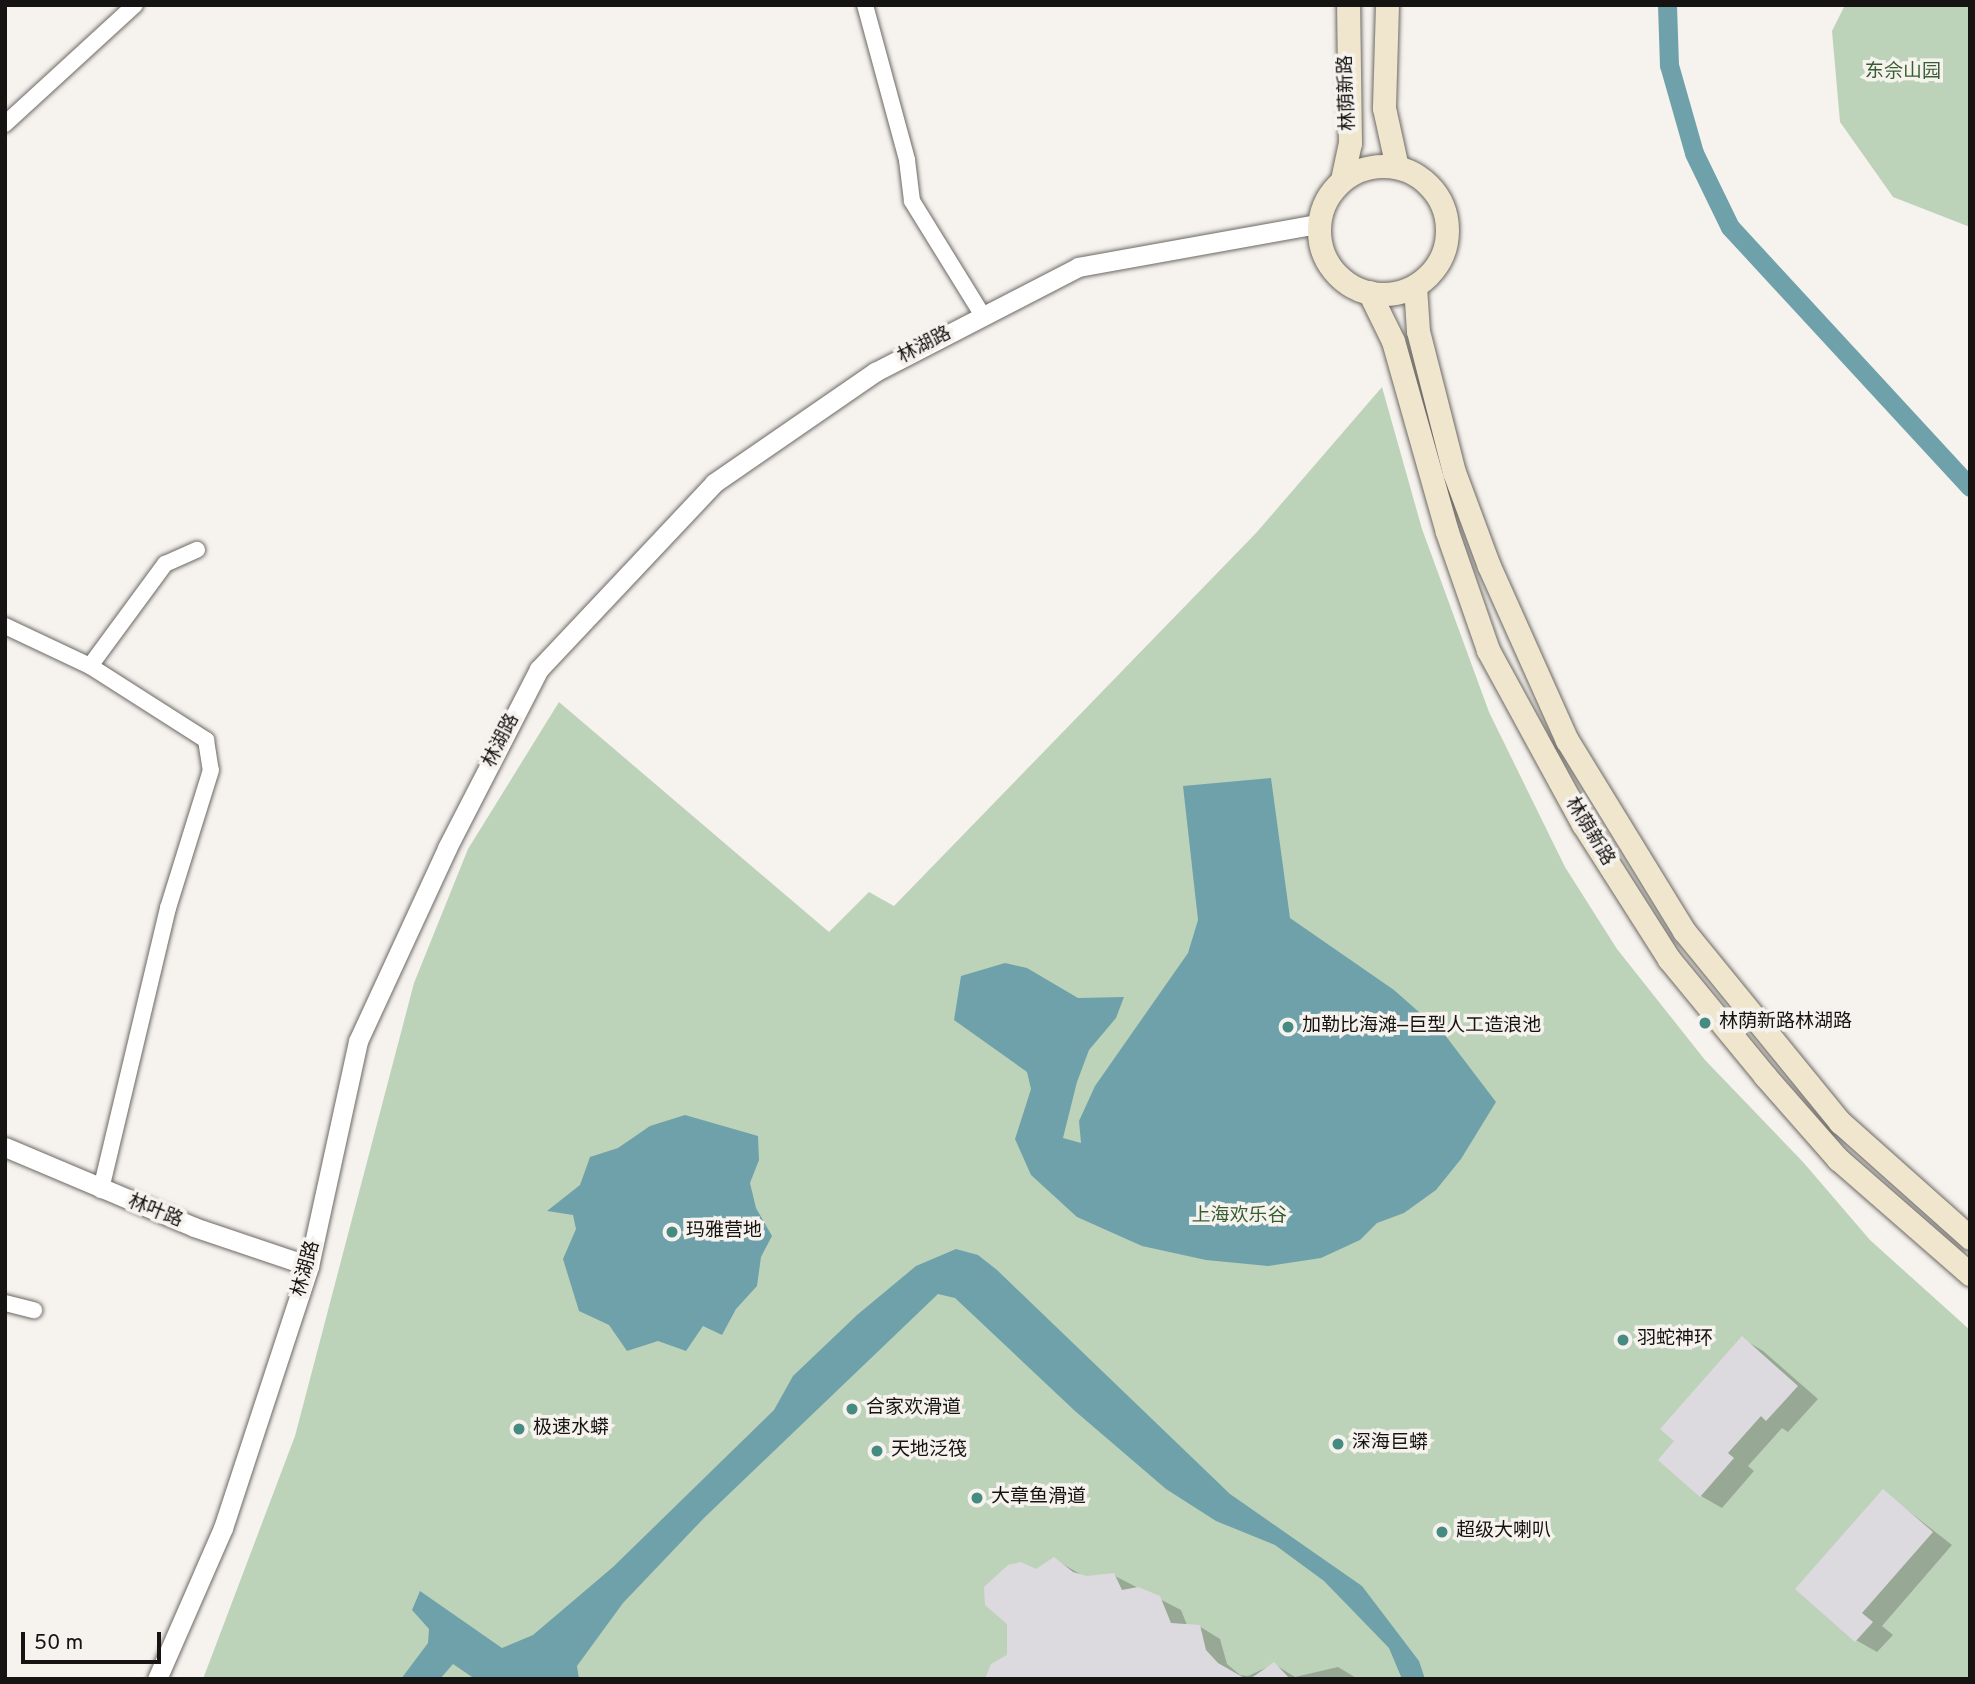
<!DOCTYPE html>
<meta charset="utf-8">
<style>
body{margin:0}
#map{position:relative;width:1975px;height:1684px;overflow:hidden;background:#f6f2ee;font-family:Overpass,"Noto Sans SC",sans-serif}
div>[style]{position:absolute}
.green>*{inset:0;background:#bdd3b9}
.water>*{inset:0;background:#6fa1ab}
.shadow>*{inset:0;background:#0003}
.canal>*{height:19px;margin:-9.5px;padding:0 9.5px;transform-origin:9.5px;border-radius:9.5px;background:#6fa1ab}
.building>*{inset:0;background:#dddadf}
.roads{filter:drop-shadow(0 0 2px #6c6965) drop-shadow(0 0 2px #6c6965)}
.minor>*{height:16px;margin:-8px;padding:0 8px;transform-origin:8px;border-radius:8px;background:#fff}
.tertiary>*{height:19px;margin:-9.5px;padding:0 9.5px;transform-origin:9.5px;border-radius:9.5px;background:#fff}
.secondary>*{height:23px;margin:-11.5px;padding:0 11.5px;transform-origin:11.5px;border-radius:11.5px;background:#efe6cd}
.secondary>.ring{margin:-11.5px;padding:0;box-sizing:content-box;background:none;border:23px solid #efe6cd;border-radius:50%}
.dots>*{width:19px;height:19px;translate:-50% -50%;box-sizing:border-box;border:4px solid #f6f2ee;border-radius:50%}
span{translate:-50% -50%;white-space:nowrap;text-align:center;line-height:1.15;-webkit-text-stroke:7px #f6f2ee;paint-order:stroke}
.park-label{font-size:19px;color:#365e30}
.street-label{font-size:19px;color:#151412}
.poi-label{font-size:19px;color:#151412}
.left{translate:0 -50%;text-align:left}
.frame{position:absolute;inset:0;border:7px solid #151412;pointer-events:none}
.scale{position:absolute;left:21px;top:1632px;width:140px;height:32px;box-sizing:border-box;border:4px solid #151412;border-top:0;padding-left:9px;font-size:21px;line-height:24px;white-space:nowrap;color:#151412;-webkit-text-stroke:5px #f6f2ee;paint-order:stroke}
</style>
<div id="map">
<div class="green">
<div style="clip-path:polygon(1845px 5px,1970px 5px,1970px 227px,1893px 197px,1840px 122px,1832px 31px)"></div>
<div style="clip-path:polygon(1382px 387px,1422px 529px,1489px 712px,1565px 867px,1617px 949px,1705px 1060px,1803px 1162px,1870px 1240px,1970px 1330px,1970px 1679px,203px 1679px,295px 1436px,414px 983px,468px 849px,559px 702px,829px 932px,869px 892px,894px 906px,1257px 532px)"></div>
</div>
<div class="water">
<div style="clip-path:polygon(1271px 778px,1290px 918px,1394px 990px,1445px 1035px,1496px 1102px,1461px 1159px,1436px 1190px,1404px 1213px,1377px 1223px,1360px 1240px,1321px 1258px,1268px 1266px,1206px 1260px,1142px 1246px,1077px 1217px,1031px 1175px,1015px 1139px,1031px 1089px,1027px 1072px,954px 1020px,961px 976px,1005px 963px,1027px 968px,1078px 998px,1124px 997px,1116px 1018px,1089px 1050px,1077px 1082px,1063px 1138px,1081px 1143px,1079px 1121px,1095px 1086px,1188px 953px,1198px 920px,1183px 786px)"></div>
<div style="clip-path:polygon(685px 1115px,758px 1136px,759px 1160px,750px 1183px,756px 1208px,772px 1236px,761px 1257px,757px 1286px,736px 1309px,722px 1335px,703px 1326px,686px 1351px,658px 1341px,627px 1351px,609px 1325px,579px 1311px,563px 1259px,576px 1229px,573px 1215px,547px 1211px,580px 1185px,590px 1157px,618px 1148px,650px 1126px)"></div>
<div style="clip-path:polygon(956px 1249px,978px 1255px,997px 1270px,1230px 1494px,1362px 1586px,1419px 1661px,1425px 1679px,1402px 1679px,1389px 1648px,1324px 1581px,1275px 1545px,1216px 1521px,1166px 1489px,1075px 1411px,955px 1298px,938px 1294px,704px 1518px,623px 1603px,577px 1666px,579px 1679px,475px 1679px,453px 1664px,440px 1679px,401px 1679px,428px 1643px,429px 1629px,412px 1610px,420px 1591px,502px 1648px,533px 1635px,613px 1567px,774px 1410px,793px 1376px,857px 1315px,916px 1266px)"></div>
</div>
<div class="shadow">
<div style="clip-path:polygon(1743px 1339px,1763px 1351px,1818px 1399px,1788px 1432px,1782px 1428px,1748px 1466px,1754px 1471px,1722px 1508px,1701px 1496px,1677px 1441px)"></div>
<div style="clip-path:polygon(1883px 1491px,1952px 1545px,1882px 1626px,1893px 1635px,1877px 1652px,1856px 1640px)"></div>
<div style="clip-path:polygon(1054px 1559px,1087px 1578px,1113px 1575px,1181px 1610px,1187px 1625px,1199px 1626px,1220px 1639px,1227px 1664px,1240px 1675px,1248px 1676px,1274px 1664px,1295px 1677px,1338px 1667px,1358px 1679px,987px 1679px,1008px 1656px,1036px 1571px)"></div>
</div>
<div class="canal">
<div style="left:1667px;top:5px;width:60px;rotate:88.1deg"></div>
<div style="left:1669px;top:65px;width:91px;rotate:74.1deg"></div>
<div style="left:1694px;top:153px;width:82px;rotate:64.1deg"></div>
<div style="left:1730px;top:227px;width:354px;rotate:47.3deg"></div>
</div>
<div class="building">
<div style="clip-path:polygon(1742px 1336px,1798px 1386px,1766px 1421px,1761px 1416px,1728px 1453px,1734px 1458px,1700px 1497px,1658px 1460px,1674px 1441px,1660px 1429px)"></div>
<div style="clip-path:polygon(1883px 1489px,1933px 1532px,1862px 1613px,1873px 1622px,1855px 1642px,1795px 1589px)"></div>
<div style="clip-path:polygon(1054px 1557px,1073px 1572px,1087px 1576px,1114px 1573px,1122px 1590px,1138px 1587px,1160px 1596px,1171px 1623px,1200px 1625px,1206px 1650px,1218px 1663px,1246px 1679px,985px 1679px,991px 1664px,1007px 1655px,1007px 1624px,985px 1605px,984px 1587px,1008px 1565px,1021px 1562px,1036px 1569px)"></div>
<div style="clip-path:polygon(1274px 1662px,1290px 1679px,1250px 1679px)"></div>
</div>
<div class="roads">
<div class="minor">
<div style="left:865px;top:5px;width:161px;rotate:74.8deg"></div>
<div style="left:907px;top:160px;width:41px;rotate:83deg"></div>
<div style="left:912px;top:201px;width:135px;rotate:58.3deg"></div>
<div style="left:5px;top:124px;width:176px;rotate:-42.5deg"></div>
<div style="left:5px;top:626px;width:94px;rotate:25.2deg"></div>
<div style="left:90px;top:666px;width:138px;rotate:32.5deg"></div>
<div style="left:206px;top:740px;width:30px;rotate:81deg"></div>
<div style="left:211px;top:770px;width:145px;rotate:107.3deg"></div>
<div style="left:168px;top:908px;width:290px;rotate:103.4deg"></div>
<div style="left:90px;top:666px;width:127px;rotate:-53.7deg"></div>
<div style="left:165px;top:564px;width:35px;rotate:-24deg"></div>
<div style="left:5px;top:1303px;width:30px;rotate:14deg"></div>
</div>
<div class="tertiary">
<div style="left:5px;top:1147px;width:205px;rotate:22.9deg"></div>
<div style="left:194px;top:1227px;width:121px;rotate:18.7deg"></div>
<div style="left:157px;top:1679px;width:165px;rotate:-66.4deg"></div>
<div style="left:223px;top:1528px;width:276px;rotate:-71.8deg"></div>
<div style="left:309px;top:1266px;width:230px;rotate:-77.7deg"></div>
<div style="left:358px;top:1041px;width:213px;rotate:-65.2deg"></div>
<div style="left:447px;top:848px;width:201px;rotate:-62.8deg"></div>
<div style="left:539px;top:669px;width:255px;rotate:-46.7deg"></div>
<div style="left:714px;top:483px;width:196px;rotate:-34.6deg"></div>
<div style="left:875px;top:372px;width:229px;rotate:-27.3deg"></div>
<div style="left:1078px;top:267px;width:244px;rotate:-10.2deg"></div>
</div>
<div class="secondary">
<div style="left:1387px;top:5px;width:103px;rotate:91.7deg"></div>
<div style="left:1384px;top:108px;width:60px;rotate:77.6deg"></div>
<div class="ring" style="left:1319px;top:166px;width:105px;height:105px"></div>
<div style="left:1342px;top:180px;width:38px;rotate:-78deg"></div>
<div style="left:1350px;top:143px;width:138px;rotate:-90.8deg"></div>
<div style="left:1415px;top:286px;width:45px;rotate:86.2deg"></div>
<div style="left:1418px;top:331px;width:146px;rotate:75.7deg"></div>
<div style="left:1454px;top:472px;width:100px;rotate:69.6deg"></div>
<div style="left:1489px;top:566px;width:191px;rotate:65.9deg"></div>
<div style="left:1567px;top:740px;width:224px;rotate:58.5deg"></div>
<div style="left:1684px;top:931px;width:247px;rotate:50.8deg"></div>
<div style="left:1840px;top:1122px;width:174px;rotate:41.7deg"></div>
<div style="left:1369px;top:292px;width:55px;rotate:63.9deg"></div>
<div style="left:1393px;top:341px;width:198px;rotate:74.2deg"></div>
<div style="left:1447px;top:532px;width:125px;rotate:70.8deg"></div>
<div style="left:1488px;top:650px;width:198px;rotate:61.4deg"></div>
<div style="left:1583px;top:824px;width:160px;rotate:57.5deg"></div>
<div style="left:1669px;top:959px;width:151px;rotate:50.6deg"></div>
<div style="left:1765px;top:1076px;width:111px;rotate:48.7deg"></div>
<div style="left:1838px;top:1159px;width:175px;rotate:41.1deg"></div>
</div>
</div>
<div class="dots">
<div style="left:1705px;top:1023px;background:#468b81"></div>
<div style="left:1288px;top:1027px;background:#468b81"></div>
<div style="left:672px;top:1232px;background:#468b81"></div>
<div style="left:1623px;top:1340px;background:#468b81"></div>
<div style="left:852px;top:1409px;background:#468b81"></div>
<div style="left:519px;top:1429px;background:#468b81"></div>
<div style="left:1338px;top:1444px;background:#468b81"></div>
<div style="left:877px;top:1451px;background:#468b81"></div>
<div style="left:977px;top:1498px;background:#468b81"></div>
<div style="left:1442px;top:1532px;background:#468b81"></div>
</div>
<div class="park-label">
<span style="left:1903px;top:73px">东佘山园</span>
<span style="left:1239px;top:1217px">上海欢乐谷</span>
</div>
<div class="street-label">
<span style="left:1348px;top:93px;rotate:-92deg">林荫新路</span>
<span style="left:925px;top:346px;rotate:-27deg">林湖路</span>
<span style="left:502px;top:741px;rotate:-63deg">林湖路</span>
<span style="left:1589px;top:832px;rotate:59deg">林荫新路</span>
<span style="left:155px;top:1212px;rotate:22deg">林叶路</span>
<span style="left:307px;top:1269px;rotate:-75deg">林湖路</span>
</div>
<div class="poi-label">
<span class="left" style="left:1719px;top:1023px">林荫新路林湖路</span>
<span class="left" style="left:1302px;top:1027px">加勒比海滩—巨型人工造浪池</span>
<span class="left" style="left:686px;top:1232px">玛雅营地</span>
<span class="left" style="left:1637px;top:1340px">羽蛇神环</span>
<span class="left" style="left:866px;top:1409px">合家欢滑道</span>
<span class="left" style="left:533px;top:1429px">极速水蟒</span>
<span class="left" style="left:1352px;top:1444px">深海巨蟒</span>
<span class="left" style="left:891px;top:1451px">天地泛筏</span>
<span class="left" style="left:991px;top:1498px">大章鱼滑道</span>
<span class="left" style="left:1456px;top:1532px">超级大喇叭</span>
</div>
<div class="frame"></div>
<div class="scale">50 m</div>
</div>
